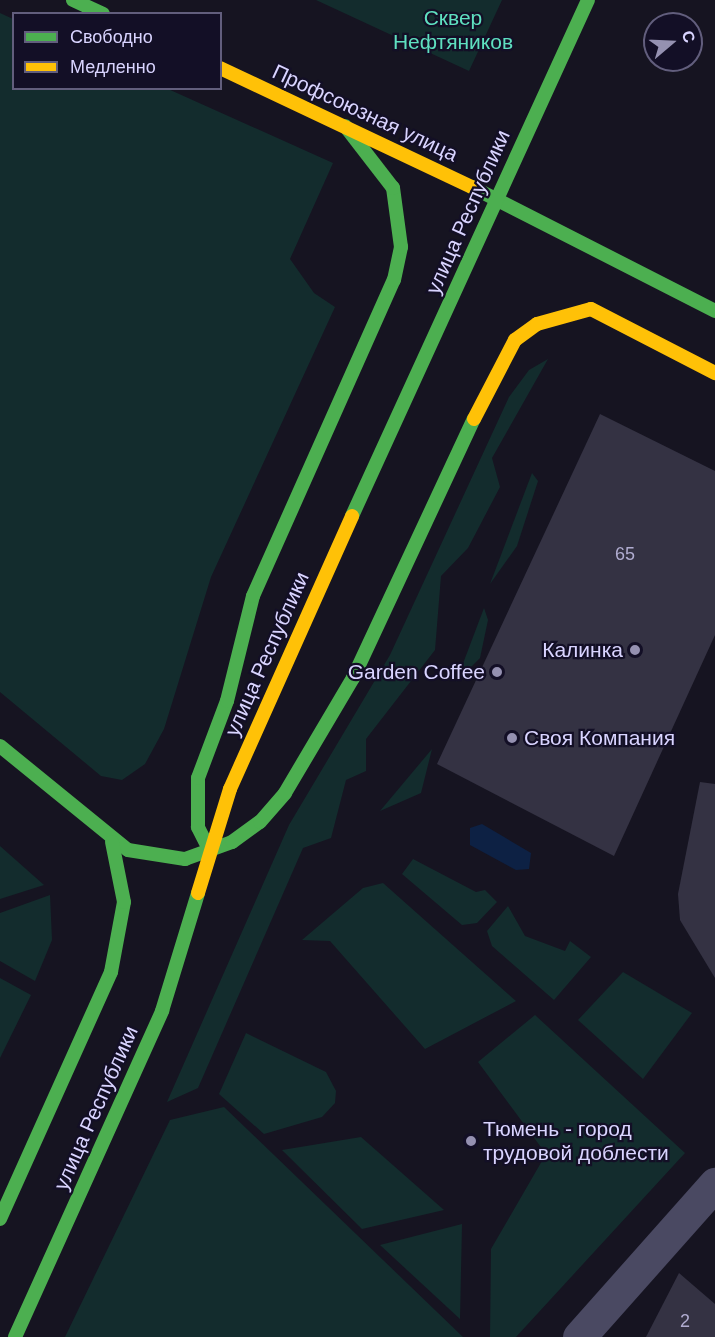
<!DOCTYPE html>
<meta charset="utf-8">
<style>
body{margin:0}
#map{position:relative;width:715px;height:1337px;overflow:hidden;background:#161421;font-family:Helvetica,sans-serif}
div>[style]{position:absolute}
.green>*{inset:0;background:#132c2d}
.water>*{inset:0;background:#0d2144}
.building>*{inset:0;background:#343243}
.street>*{height:33px;margin:-16.5px;padding:0 16.5px;transform-origin:16.5px;border-radius:16.5px;background:#4a4962}
.fast>*{height:14px;margin:-7px;padding:0 7px;transform-origin:7px;border-radius:7px;background:#4caf50}
.slow>*{height:14px;margin:-7px;padding:0 7px;transform-origin:7px;border-radius:7px;background:#ffc107}
.dots>*{width:16px;height:16px;translate:-50% -50%;box-sizing:border-box;border:3px solid #130f26;border-radius:50%}
span{translate:-50% -50%;white-space:nowrap;text-align:center;line-height:1.15;-webkit-text-stroke:4.5px #130f26;paint-order:stroke}
.number-label{font-size:18px;color:#b0acd0}
.number-label span{-webkit-text-stroke-width:0}
.park-label{font-size:21px;color:#5fe0c0}
.street-label{font-size:21px;color:#d9d4ff}
.poi-label{font-size:21px;color:#d9d4ff}
.right{translate:-100% -50%;text-align:right}
.left{translate:0 -50%;text-align:left}
.legend{position:absolute;left:12px;top:12px;width:210px;height:78px;box-sizing:border-box;background:#130f26;border:2px solid #625e7d;margin:0;padding:8px 10px;list-style:none;font-size:18px;color:#d9d4ff}
.legend li{display:flex;align-items:center;gap:12px;height:30px}
.legend b{width:30px;border:2px solid #625e7d}
.north{position:absolute;left:643px;top:12px;width:60px;height:60px;box-sizing:border-box;background:#130f26;border:2px solid #625e7d;border-radius:50%;rotate:71deg;font-size:16px;font-weight:700;line-height:24px;text-align:center;color:#d9d4ff}
.north::after{content:'';display:block;margin:auto;width:21px;height:27px;background:#9591b1;clip-path:polygon(50% 0,100% 100%,50% 72%,0 100%)}
</style>
<div id="map">
<div class="green">
<div style="clip-path:polygon(316px 0,502px 0,469px 71px)"></div>
<div style="clip-path:polygon(0 13px,13px 19px,14px 88px,168px 89px,333px 163px,290px 259px,314px 293px,335px 307px,211px 577px,164px 729px,145px 764px,122px 780px,101px 776px,0 692px)"></div>
<div style="clip-path:polygon(548px 359px,492px 458px,500px 487px,468px 548px,441px 576px,435px 650px,366px 739px,366px 771px,346px 780px,331px 838px,303px 848px,198px 1088px,167px 1102px,289px 825px,390px 655px,509px 397px,529px 370px)"></div>
<div style="clip-path:polygon(532px 473px,538px 481px,517px 546px,490px 584px)"></div>
<div style="clip-path:polygon(484px 608px,488px 620px,480px 658px,456px 682px)"></div>
<div style="clip-path:polygon(432px 749px,421px 793px,380px 811px)"></div>
<div style="clip-path:polygon(0 846px,44px 885px,0 899px)"></div>
<div style="clip-path:polygon(413px 859px,476px 892px,485px 890px,497px 902px,477px 923px,462px 925px,402px 874px)"></div>
<div style="clip-path:polygon(383px 883px,516px 1001px,425px 1049px,330px 941px,302px 940px,363px 888px)"></div>
<div style="clip-path:polygon(50px 895px,52px 940px,35px 981px,0 961px,0 913px)"></div>
<div style="clip-path:polygon(508px 906px,525px 936px,565px 951px,570px 941px,591px 957px,554px 1000px,492px 946px,487px 931px)"></div>
<div style="clip-path:polygon(623px 972px,692px 1013px,643px 1079px,578px 1020px)"></div>
<div style="clip-path:polygon(0 978px,31px 995px,0 1058px)"></div>
<div style="clip-path:polygon(535px 1015px,685px 1153px,516px 1337px,490px 1337px,491px 1249px,546px 1154px,478px 1062px)"></div>
<div style="clip-path:polygon(246px 1033px,326px 1072px,336px 1091px,335px 1103px,322px 1117px,264px 1134px,219px 1094px)"></div>
<div style="clip-path:polygon(224px 1107px,463px 1337px,65px 1337px,170px 1120px)"></div>
<div style="clip-path:polygon(361px 1137px,444px 1210px,362px 1229px,282px 1150px)"></div>
<div style="clip-path:polygon(462px 1224px,460px 1319px,380px 1245px)"></div>
</div>
<div class="water">
<div style="clip-path:polygon(482px 824px,531px 853px,529px 869px,516px 870px,470px 845px,470px 828px)"></div>
</div>
<div class="building">
<div style="clip-path:polygon(600px 414px,715px 471px,715px 635px,614px 856px,437px 764px)"></div>
<div style="clip-path:polygon(700px 782px,715px 784px,715px 978px,680px 920px,678px 894px)"></div>
<div style="clip-path:polygon(679px 1273px,715px 1304px,715px 1337px,646px 1337px)"></div>
</div>
<div class="street">
<div style="left:579px;top:1337px;width:205px;rotate:-48.4deg"></div>
</div>
<div class="fast">
<div style="left:73px;top:0;width:33px;rotate:25deg"></div>
<div style="left:472px;top:187px;width:273px;rotate:27deg"></div>
<div style="left:352px;top:516px;width:567px;rotate:-65.42deg"></div>
<div style="left:0;top:746px;width:165px;rotate:39.1deg"></div>
<div style="left:128px;top:850px;width:58px;rotate:9deg"></div>
<div style="left:185px;top:859px;width:50px;rotate:-19.9deg"></div>
<div style="left:232px;top:842px;width:34px;rotate:-36deg"></div>
<div style="left:260px;top:822px;width:38px;rotate:-49deg"></div>
<div style="left:285px;top:793px;width:134px;rotate:-59.4deg"></div>
<div style="left:353px;top:678px;width:286px;rotate:-65deg"></div>
<div style="left:210px;top:851px;width:27px;rotate:-117deg"></div>
<div style="left:198px;top:827px;width:49px;rotate:-90deg"></div>
<div style="left:198px;top:778px;width:82px;rotate:-69.4deg"></div>
<div style="left:227px;top:701px;width:108px;rotate:-76.1deg"></div>
<div style="left:253px;top:596px;width:346px;rotate:-66deg"></div>
<div style="left:394px;top:280px;width:34px;rotate:-78deg"></div>
<div style="left:401px;top:247px;width:60px;rotate:-97.7deg"></div>
<div style="left:393px;top:188px;width:78px;rotate:-127.7deg"></div>
<div style="left:0;top:1219px;width:271px;rotate:-65.8deg"></div>
<div style="left:111px;top:972px;width:71px;rotate:-79.5deg"></div>
<div style="left:124px;top:902px;width:61px;rotate:-101.3deg"></div>
<div style="left:15px;top:1337px;width:358px;rotate:-65.7deg"></div>
<div style="left:162px;top:1011px;width:123px;rotate:-73deg"></div>
</div>
<div class="slow">
<div style="left:220px;top:68px;width:279px;rotate:25.3deg"></div>
<div style="left:474px;top:419px;width:89px;rotate:-62.6deg"></div>
<div style="left:515px;top:340px;width:27px;rotate:-36deg"></div>
<div style="left:537px;top:324px;width:56px;rotate:-15.5deg"></div>
<div style="left:591px;top:309px;width:140px;rotate:27.3deg"></div>
<div style="left:198px;top:893px;width:109px;rotate:-72.9deg"></div>
<div style="left:230px;top:789px;width:299px;rotate:-65.9deg"></div>
</div>
<div class="dots">
<div style="left:635px;top:650px;background:#9591b1"></div>
<div style="left:497px;top:672px;background:#9591b1"></div>
<div style="left:512px;top:738px;background:#9591b1"></div>
<div style="left:471px;top:1141px;background:#9591b1"></div>
</div>
<div class="number-label">
<span style="left:625px;top:554px">65</span>
<span style="left:685px;top:1321px">2</span>
</div>
<div class="park-label">
<span style="left:453px;top:30px">Сквер<br>Нефтяников</span>
</div>
<div class="street-label">
<span style="left:365px;top:113px;rotate:25deg">Профсоюзная улица</span>
<span style="left:468px;top:212px;rotate:-66deg">улица Республики</span>
<span style="left:267px;top:654px;rotate:-66deg">улица Республики</span>
<span style="left:96px;top:1108px;rotate:-66deg">улица Республики</span>
</div>
<div class="poi-label">
<span class="right" style="left:623px;top:650px">Калинка</span>
<span class="right" style="left:485px;top:672px">Garden Coffee</span>
<span class="left" style="left:524px;top:738px">Своя Компания</span>
<span class="left" style="left:483px;top:1141px">Тюмень - город<br>трудовой доблести</span>
</div>
<ul class="legend">
<li><b style="height:8px;background:#4caf50"></b>Свободно</li>
<li><b style="height:8px;background:#ffc107"></b>Медленно</li>
</ul>
<div class="north">С</div>
</div>
